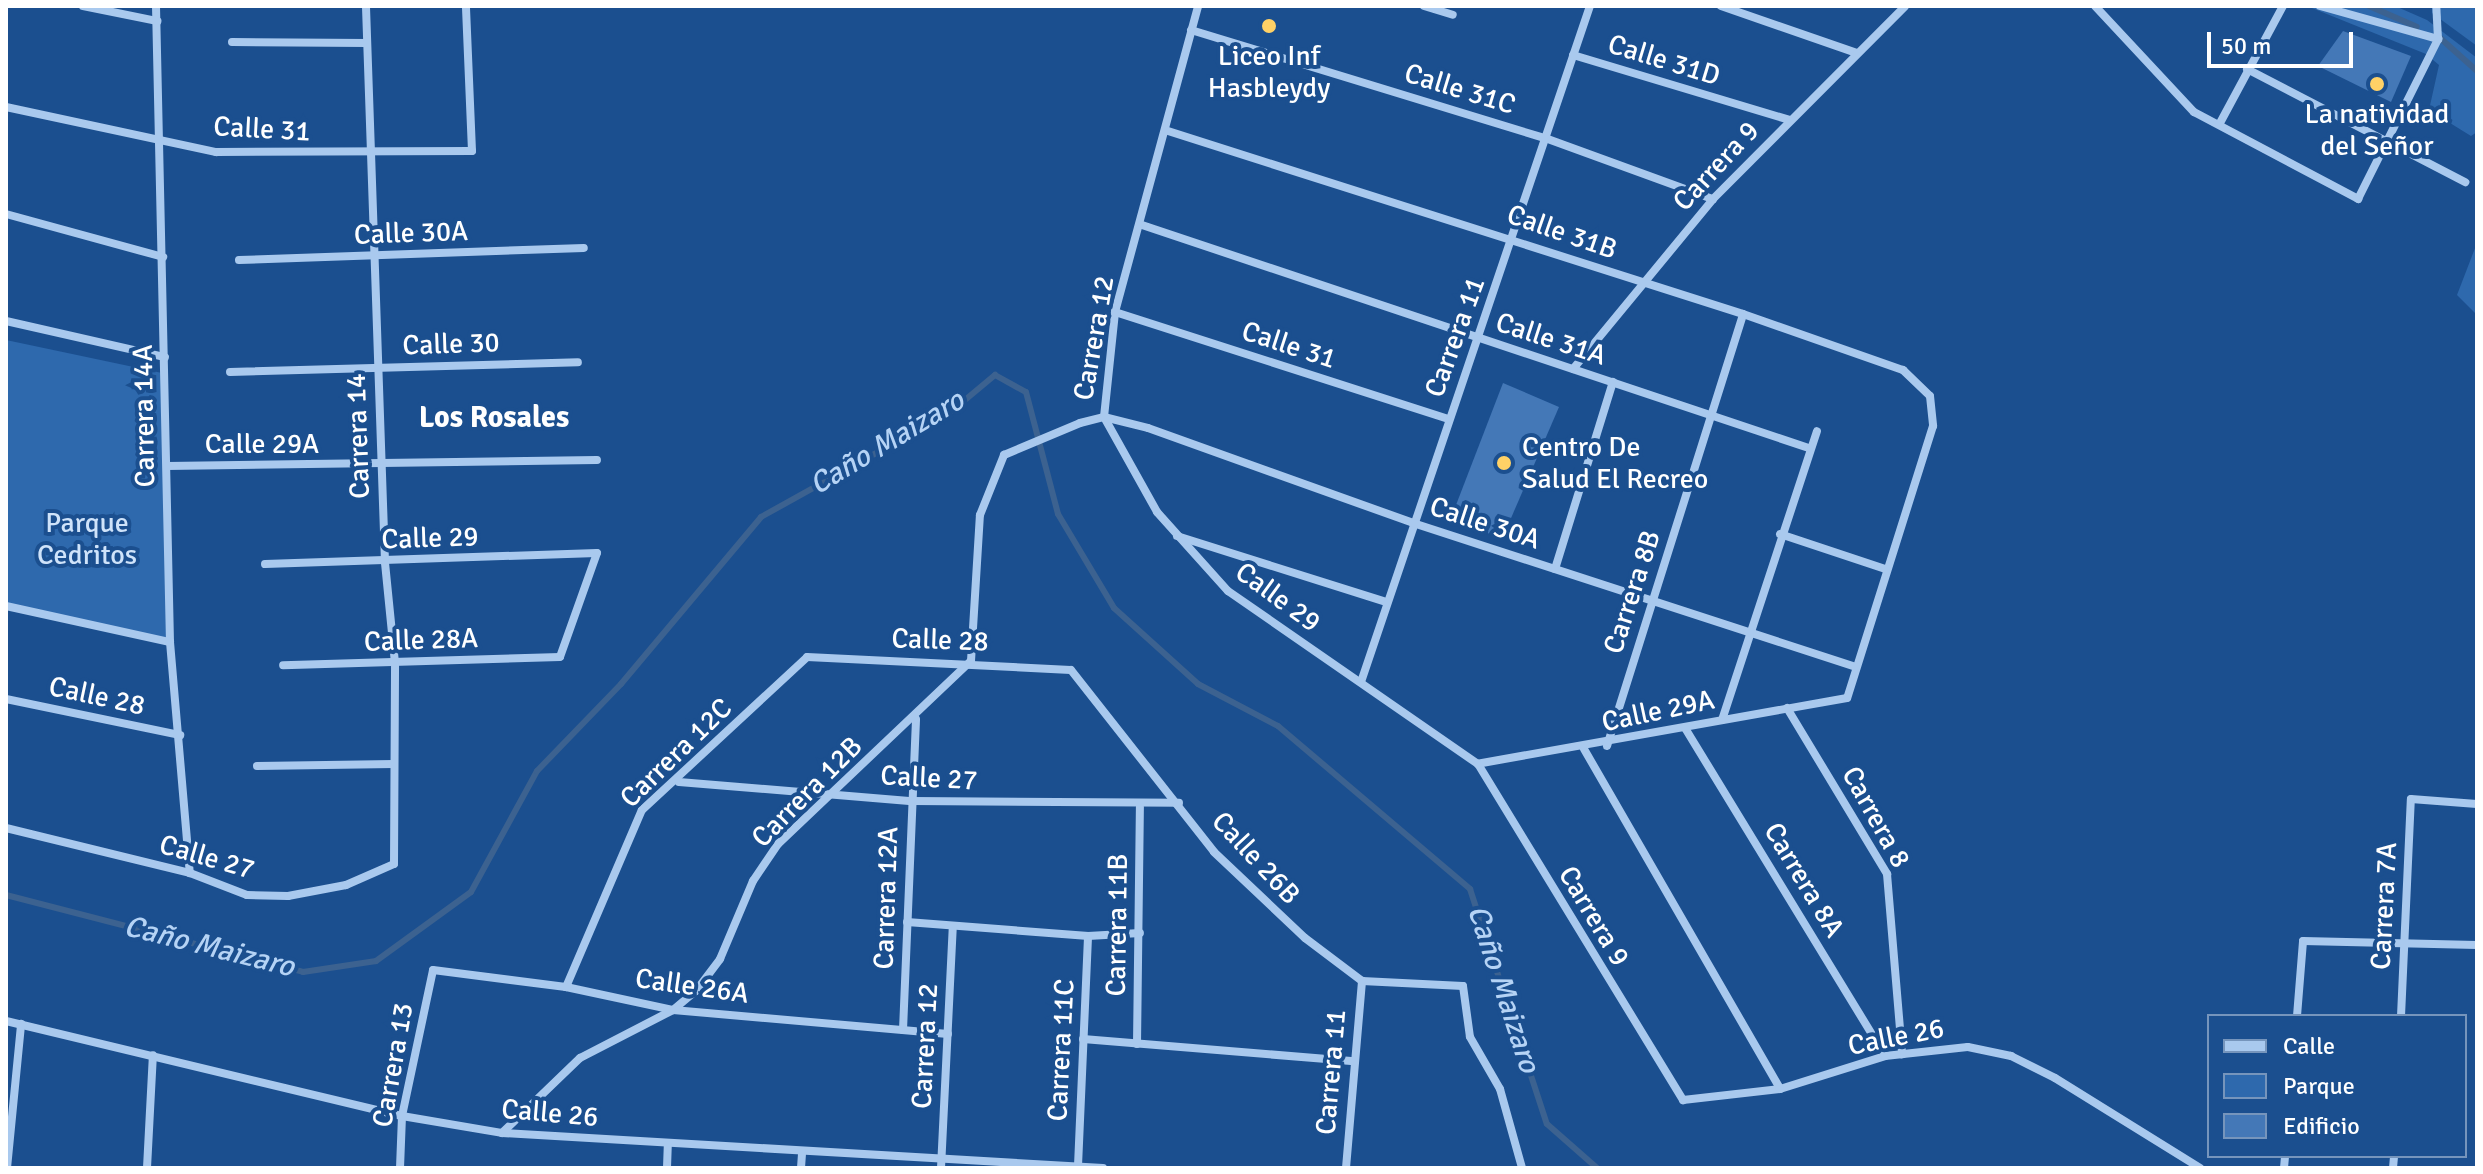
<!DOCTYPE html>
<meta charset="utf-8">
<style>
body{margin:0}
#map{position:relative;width:2483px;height:1174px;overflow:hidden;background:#1b4f8f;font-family:Signika,sans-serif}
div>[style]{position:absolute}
.green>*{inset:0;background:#2e69ad}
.stream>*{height:6px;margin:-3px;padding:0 3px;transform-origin:3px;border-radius:3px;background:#3c6290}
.building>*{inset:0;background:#4478b7}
.minor>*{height:8px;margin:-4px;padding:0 4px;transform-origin:4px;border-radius:4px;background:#a9c9ee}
.dots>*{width:22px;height:22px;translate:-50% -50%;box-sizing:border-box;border:4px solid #1b4f8f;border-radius:50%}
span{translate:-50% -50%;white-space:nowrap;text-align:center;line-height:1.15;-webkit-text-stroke:8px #1b4f8f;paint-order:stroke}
.poi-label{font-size:28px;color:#fff}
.left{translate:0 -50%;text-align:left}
.street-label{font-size:28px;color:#fff}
.park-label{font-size:28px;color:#cfe3fa}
.neighbourhood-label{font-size:30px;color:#fff;font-weight:700}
.water-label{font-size:30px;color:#b5d3f5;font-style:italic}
.frame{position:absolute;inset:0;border:8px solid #fff;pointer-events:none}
.legend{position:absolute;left:2207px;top:1014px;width:260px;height:144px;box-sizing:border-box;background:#1b4f8f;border:2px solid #7695bc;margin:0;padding:10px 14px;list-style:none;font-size:24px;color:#fff}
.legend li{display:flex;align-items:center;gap:16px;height:40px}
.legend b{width:40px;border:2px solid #7695bc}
.scale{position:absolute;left:2207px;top:32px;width:146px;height:36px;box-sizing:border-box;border:4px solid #fff;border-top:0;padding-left:10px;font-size:24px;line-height:28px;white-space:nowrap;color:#fff;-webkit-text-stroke:6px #1b4f8f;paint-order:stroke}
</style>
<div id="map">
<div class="green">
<div style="clip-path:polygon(2307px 6px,2395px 6px,2427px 20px,2477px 58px,2477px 132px,2471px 136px,2429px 110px,2439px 65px,2426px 54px)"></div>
<div style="clip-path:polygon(2432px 6px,2477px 6px,2477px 46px,2432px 13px)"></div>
<div style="clip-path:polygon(2477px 243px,2477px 315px,2457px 295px)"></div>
<div style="clip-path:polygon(6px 340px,162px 373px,170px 641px,6px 603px)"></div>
</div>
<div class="stream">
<div style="left:2369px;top:6px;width:52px;rotate:23.6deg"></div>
<div style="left:2439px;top:37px;width:51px;rotate:41.8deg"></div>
<div style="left:6px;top:895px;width:307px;rotate:14.5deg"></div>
<div style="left:303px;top:972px;width:74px;rotate:-8.6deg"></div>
<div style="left:376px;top:961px;width:117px;rotate:-36deg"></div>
<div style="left:471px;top:892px;width:138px;rotate:-61.4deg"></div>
<div style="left:537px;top:771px;width:121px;rotate:-46deg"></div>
<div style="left:621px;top:684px;width:218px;rotate:-50deg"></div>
<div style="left:761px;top:517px;width:220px;rotate:-29.1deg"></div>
<div style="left:953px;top:410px;width:55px;rotate:-39.8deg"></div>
<div style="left:995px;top:375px;width:35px;rotate:29deg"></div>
<div style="left:1026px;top:392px;width:126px;rotate:75.3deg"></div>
<div style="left:1058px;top:514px;width:109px;rotate:59.2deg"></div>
<div style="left:1114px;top:608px;width:113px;rotate:42.1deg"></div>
<div style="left:1198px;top:684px;width:90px;rotate:27.7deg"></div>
<div style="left:1278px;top:726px;width:252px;rotate:40.3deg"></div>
<div style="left:1470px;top:889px;width:247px;rotate:71.9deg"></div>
<div style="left:1547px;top:1124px;width:67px;rotate:41.3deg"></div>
</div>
<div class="building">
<div style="clip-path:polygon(2343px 31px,2411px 56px,2391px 102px,2318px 66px)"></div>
<div style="clip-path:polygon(1503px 383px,1559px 407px,1502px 539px,1451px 518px)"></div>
</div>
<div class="minor">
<div style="left:83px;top:6px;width:76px;rotate:11.5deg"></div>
<div style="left:156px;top:6px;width:636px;rotate:88.74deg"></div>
<div style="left:170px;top:642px;width:232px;rotate:85.1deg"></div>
<div style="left:1424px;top:6px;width:30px;rotate:17deg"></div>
<div style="left:1721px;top:6px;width:144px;rotate:19.1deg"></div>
<div style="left:2095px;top:6px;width:145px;rotate:47deg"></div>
<div style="left:2194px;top:112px;width:186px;rotate:27.9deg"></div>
<div style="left:2358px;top:199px;width:179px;rotate:-63.4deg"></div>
<div style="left:2438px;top:39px;width:33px;rotate:-93deg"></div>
<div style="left:2320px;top:6px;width:123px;rotate:15.6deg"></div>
<div style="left:1191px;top:30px;width:370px;rotate:17deg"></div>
<div style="left:1545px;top:138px;width:179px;rotate:20deg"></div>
<div style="left:232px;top:42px;width:135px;rotate:0.4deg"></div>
<div style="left:1573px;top:55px;width:226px;rotate:16.7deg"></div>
<div style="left:2247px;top:69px;width:246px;rotate:27.4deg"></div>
<div style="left:6px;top:107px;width:215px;rotate:12.1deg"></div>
<div style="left:216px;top:152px;width:256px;rotate:-0.2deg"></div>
<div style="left:472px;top:151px;width:145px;rotate:-92.4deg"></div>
<div style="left:2220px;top:123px;width:133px;rotate:-61.7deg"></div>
<div style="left:1168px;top:131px;width:603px;rotate:17.65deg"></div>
<div style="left:1743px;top:314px;width:170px;rotate:19.3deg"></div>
<div style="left:1903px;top:370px;width:37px;rotate:44deg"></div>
<div style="left:1930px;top:396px;width:30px;rotate:84deg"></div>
<div style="left:1933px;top:426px;width:285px;rotate:107.5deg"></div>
<div style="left:1847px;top:698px;width:375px;rotate:169.9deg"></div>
<div style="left:6px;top:214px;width:163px;rotate:15.3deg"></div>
<div style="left:1142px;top:225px;width:703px;rotate:18.49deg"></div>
<div style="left:239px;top:260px;width:345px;rotate:-2deg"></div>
<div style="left:1115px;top:312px;width:351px;rotate:17.8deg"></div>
<div style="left:6px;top:321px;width:163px;rotate:12.8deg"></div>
<div style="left:1573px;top:369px;width:220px;rotate:-50.5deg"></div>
<div style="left:1713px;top:199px;width:272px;rotate:-45.1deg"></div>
<div style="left:230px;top:372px;width:348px;rotate:-1.6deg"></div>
<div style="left:1104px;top:417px;width:109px;rotate:60.8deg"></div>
<div style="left:1157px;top:512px;width:106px;rotate:48.1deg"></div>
<div style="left:1228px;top:591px;width:304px;rotate:34.7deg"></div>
<div style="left:1478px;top:764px;width:394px;rotate:58.6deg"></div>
<div style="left:1683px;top:1100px;width:98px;rotate:-6.5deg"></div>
<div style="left:1780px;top:1089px;width:110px;rotate:-17.4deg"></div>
<div style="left:1885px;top:1056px;width:83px;rotate:-6.2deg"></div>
<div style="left:1968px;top:1047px;width:44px;rotate:11.8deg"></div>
<div style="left:2011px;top:1056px;width:49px;rotate:26.6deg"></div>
<div style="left:2055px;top:1078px;width:171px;rotate:31.8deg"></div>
<div style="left:1104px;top:417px;width:106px;rotate:-84deg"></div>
<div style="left:1115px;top:312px;width:317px;rotate:-74.8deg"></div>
<div style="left:167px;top:466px;width:430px;rotate:-0.8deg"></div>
<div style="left:1780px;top:534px;width:111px;rotate:18.4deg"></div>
<div style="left:1177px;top:536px;width:219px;rotate:17.5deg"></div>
<div style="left:265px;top:564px;width:332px;rotate:-1.9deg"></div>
<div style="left:597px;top:553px;width:110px;rotate:109.6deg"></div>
<div style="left:560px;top:657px;width:277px;rotate:178.3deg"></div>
<div style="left:1555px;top:569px;width:196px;rotate:-72.8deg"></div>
<div style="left:6px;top:606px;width:168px;rotate:12.4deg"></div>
<div style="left:1361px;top:682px;width:714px;rotate:-71.29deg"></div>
<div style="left:6px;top:699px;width:178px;rotate:11.7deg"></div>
<div style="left:1787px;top:708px;width:194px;rotate:58.9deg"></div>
<div style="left:1887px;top:874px;width:181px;rotate:85.2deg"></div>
<div style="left:1722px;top:720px;width:304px;rotate:-71.8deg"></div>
<div style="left:1685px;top:728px;width:384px;rotate:58.6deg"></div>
<div style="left:1607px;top:746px;width:453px;rotate:-72.5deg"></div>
<div style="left:1584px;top:749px;width:392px;rotate:60deg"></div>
<div style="left:257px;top:766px;width:137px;rotate:-0.8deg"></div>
<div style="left:679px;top:782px;width:234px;rotate:4.7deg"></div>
<div style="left:912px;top:801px;width:267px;rotate:0.4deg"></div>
<div style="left:6px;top:828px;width:189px;rotate:13.7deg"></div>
<div style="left:190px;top:873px;width:61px;rotate:21.1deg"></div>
<div style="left:247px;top:895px;width:41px;rotate:1.4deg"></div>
<div style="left:288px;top:896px;width:59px;rotate:-10.7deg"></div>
<div style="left:346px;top:885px;width:52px;rotate:-23.6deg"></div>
<div style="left:394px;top:864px;width:201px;rotate:-89.7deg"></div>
<div style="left:395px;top:663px;width:101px;rotate:-95.7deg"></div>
<div style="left:385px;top:562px;width:556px;rotate:-91.96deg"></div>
<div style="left:907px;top:922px;width:182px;rotate:4.4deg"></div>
<div style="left:1088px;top:936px;width:52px;rotate:-3.3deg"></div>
<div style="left:566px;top:987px;width:193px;rotate:-66.8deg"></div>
<div style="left:642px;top:810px;width:225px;rotate:-42.8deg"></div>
<div style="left:807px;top:657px;width:264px;rotate:2.8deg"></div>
<div style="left:1071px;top:670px;width:231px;rotate:51.8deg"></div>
<div style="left:1214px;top:852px;width:125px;rotate:43.4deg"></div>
<div style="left:1305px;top:938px;width:71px;rotate:37deg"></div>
<div style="left:1362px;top:981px;width:101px;rotate:2.8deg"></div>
<div style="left:1463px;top:986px;width:51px;rotate:82.2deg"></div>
<div style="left:1470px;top:1037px;width:60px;rotate:60deg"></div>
<div style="left:1500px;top:1089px;width:82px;rotate:74.4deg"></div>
<div style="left:2297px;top:1016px;width:75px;rotate:-85.4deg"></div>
<div style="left:2303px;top:941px;width:174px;rotate:1.3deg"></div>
<div style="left:2401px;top:1016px;width:217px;rotate:-87.4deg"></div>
<div style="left:2411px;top:799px;width:66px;rotate:4.3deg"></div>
<div style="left:6px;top:1021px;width:407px;rotate:13.5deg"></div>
<div style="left:402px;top:1116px;width:101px;rotate:9.6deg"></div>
<div style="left:502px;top:1133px;width:602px;rotate:3.33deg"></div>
<div style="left:903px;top:1030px;width:311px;rotate:-87.6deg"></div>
<div style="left:1083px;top:1039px;width:269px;rotate:4.7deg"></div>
<div style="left:1137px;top:1044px;width:237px;rotate:-89.3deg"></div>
<div style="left:502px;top:1133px;width:108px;rotate:-43.9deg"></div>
<div style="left:580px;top:1058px;width:105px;rotate:-27.3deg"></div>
<div style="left:673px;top:1010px;width:30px;rotate:-40deg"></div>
<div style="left:696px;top:991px;width:40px;rotate:-53deg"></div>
<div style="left:720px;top:959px;width:85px;rotate:-67.1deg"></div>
<div style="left:753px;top:881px;width:45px;rotate:-56deg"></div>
<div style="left:778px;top:844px;width:266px;rotate:-43.5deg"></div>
<div style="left:971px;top:661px;width:146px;rotate:-86.5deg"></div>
<div style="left:980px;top:515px;width:65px;rotate:-68.2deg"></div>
<div style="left:1004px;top:455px;width:82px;rotate:-22.8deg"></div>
<div style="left:1080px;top:423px;width:25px;rotate:-14deg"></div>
<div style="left:1104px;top:417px;width:45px;rotate:14deg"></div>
<div style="left:1148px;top:428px;width:282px;rotate:19.7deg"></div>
<div style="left:1413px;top:523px;width:465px;rotate:18deg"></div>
<div style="left:1078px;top:1166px;width:230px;rotate:-87.5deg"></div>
<div style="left:7px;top:1168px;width:145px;rotate:-84.4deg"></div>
<div style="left:147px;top:1168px;width:113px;rotate:-87deg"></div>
<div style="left:400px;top:1168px;width:52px;rotate:-87.8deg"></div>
<div style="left:402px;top:1116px;width:149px;rotate:-78deg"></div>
<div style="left:433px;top:970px;width:134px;rotate:7.3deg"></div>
<div style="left:566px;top:987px;width:109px;rotate:12.1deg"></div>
<div style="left:673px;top:1010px;width:276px;rotate:5deg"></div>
<div style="left:667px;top:1168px;width:23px;rotate:-88deg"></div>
<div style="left:801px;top:1168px;width:16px;rotate:-86deg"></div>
<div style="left:941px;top:1168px;width:242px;rotate:-87.2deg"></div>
<div style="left:1346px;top:1168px;width:188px;rotate:-85.1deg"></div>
<div style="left:2284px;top:1168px;width:12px;rotate:-85deg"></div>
<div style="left:2393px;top:1168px;width:12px;rotate:-85deg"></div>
</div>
<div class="dots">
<div style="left:1269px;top:26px;background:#ffd166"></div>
<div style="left:2377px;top:84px;background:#ffd166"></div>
<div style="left:1504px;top:463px;background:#ffd166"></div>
</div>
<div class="poi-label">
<span style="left:1269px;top:72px">Liceo Inf<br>Hasbleydy</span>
<span style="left:2377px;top:130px">La natividad<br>del Señor</span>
<span class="left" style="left:1522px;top:463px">Centro De<br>Salud El Recreo</span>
</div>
<div class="street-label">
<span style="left:1664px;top:60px;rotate:17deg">Calle 31D</span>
<span style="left:1460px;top:89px;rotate:17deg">Calle 31C</span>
<span style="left:262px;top:129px;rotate:3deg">Calle 31</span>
<span style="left:1716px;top:166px;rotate:-47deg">Carrera 9</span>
<span style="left:1562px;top:232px;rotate:19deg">Calle 31B</span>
<span style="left:411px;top:233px;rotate:-2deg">Calle 30A</span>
<span style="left:1455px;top:337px;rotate:-70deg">Carrera 11</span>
<span style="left:1094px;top:338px;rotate:-80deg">Carrera 12</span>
<span style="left:1551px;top:339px;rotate:18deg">Calle 31A</span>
<span style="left:451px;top:344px;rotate:-2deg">Calle 30</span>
<span style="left:1289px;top:345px;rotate:18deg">Calle 31</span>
<span style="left:144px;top:416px;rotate:-91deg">Carrera 14A</span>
<span style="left:358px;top:436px;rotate:-92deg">Carrera 14</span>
<span style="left:262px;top:444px">Calle 29A</span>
<span style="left:1485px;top:523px;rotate:18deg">Calle 30A</span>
<span style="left:430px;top:538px;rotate:-2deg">Calle 29</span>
<span style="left:1632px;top:592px;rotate:-72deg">Carrera 8B</span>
<span style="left:1278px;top:597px;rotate:36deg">Calle 29</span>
<span style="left:421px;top:640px;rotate:-2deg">Calle 28A</span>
<span style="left:940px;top:640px;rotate:2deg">Calle 28</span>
<span style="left:97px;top:696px;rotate:12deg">Calle 28</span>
<span style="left:1658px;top:711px;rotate:-12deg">Calle 29A</span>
<span style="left:676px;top:753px;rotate:-44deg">Carrera 12C</span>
<span style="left:929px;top:778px;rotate:3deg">Calle 27</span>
<span style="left:807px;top:792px;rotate:-45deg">Carrera 12B</span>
<span style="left:1876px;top:817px;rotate:61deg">Carrera 8</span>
<span style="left:207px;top:857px;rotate:16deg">Calle 27</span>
<span style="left:1256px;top:858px;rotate:47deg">Calle 26B</span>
<span style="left:1804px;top:880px;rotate:59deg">Carrera 8A</span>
<span style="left:886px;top:898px;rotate:-88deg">Carrera 12A</span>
<span style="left:2384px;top:906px;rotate:-87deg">Carrera 7A</span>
<span style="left:1594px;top:916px;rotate:59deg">Carrera 9</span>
<span style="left:1117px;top:925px;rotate:-89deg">Carrera 11B</span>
<span style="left:692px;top:986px;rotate:8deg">Calle 26A</span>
<span style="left:1896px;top:1037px;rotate:-11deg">Calle 26</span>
<span style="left:925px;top:1046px;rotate:-87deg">Carrera 12</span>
<span style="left:1061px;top:1050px;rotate:-87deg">Carrera 11C</span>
<span style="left:393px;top:1065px;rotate:-80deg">Carrera 13</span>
<span style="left:1331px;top:1072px;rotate:-85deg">Carrera 11</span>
<span style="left:550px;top:1113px;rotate:5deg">Calle 26</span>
</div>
<div class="park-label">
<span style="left:87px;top:539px">Parque<br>Cedritos</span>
</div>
<div class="neighbourhood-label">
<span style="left:494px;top:418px">Los Rosales</span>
</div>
<div class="water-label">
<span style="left:887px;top:443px;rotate:-31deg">Caño Maizaro</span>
<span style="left:209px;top:947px;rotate:14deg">Caño Maizaro</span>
<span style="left:1503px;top:989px;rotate:72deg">Caño Maizaro</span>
</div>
<div class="frame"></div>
<ul class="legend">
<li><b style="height:10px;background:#a9c9ee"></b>Calle</li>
<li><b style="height:22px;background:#2e69ad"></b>Parque</li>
<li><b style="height:22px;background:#4478b7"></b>Edificio</li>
</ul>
<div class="scale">50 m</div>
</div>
